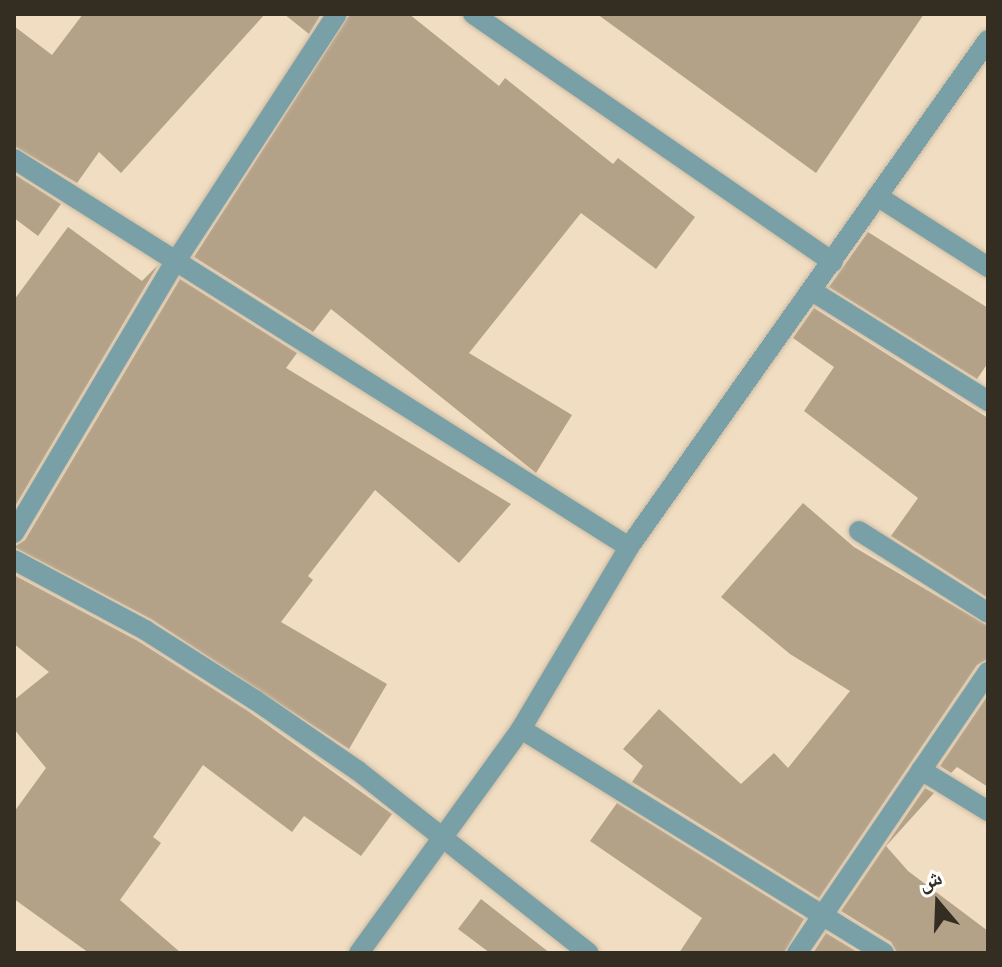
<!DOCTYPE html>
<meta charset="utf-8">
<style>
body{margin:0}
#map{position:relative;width:1002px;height:967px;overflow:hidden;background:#f0ddc2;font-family:"Fira Sans Condensed","Noto Naskh Arabic",sans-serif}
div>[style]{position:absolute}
.building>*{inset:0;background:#b4a288}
.roads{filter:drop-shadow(0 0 2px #cabaa2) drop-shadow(0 0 2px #cabaa2)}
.minor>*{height:20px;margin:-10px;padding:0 10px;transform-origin:10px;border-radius:10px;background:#79a0a7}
span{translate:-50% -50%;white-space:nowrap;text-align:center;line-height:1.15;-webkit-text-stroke:7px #fff;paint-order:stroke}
.frame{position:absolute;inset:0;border:16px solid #342d22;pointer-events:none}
.north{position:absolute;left:898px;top:863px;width:80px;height:80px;-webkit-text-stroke:6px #fff;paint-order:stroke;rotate:341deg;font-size:22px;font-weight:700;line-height:32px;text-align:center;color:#342d22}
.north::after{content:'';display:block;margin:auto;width:28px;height:36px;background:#342d22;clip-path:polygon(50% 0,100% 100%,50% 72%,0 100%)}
</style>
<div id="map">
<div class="building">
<div style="clip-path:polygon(83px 14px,265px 14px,121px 173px,99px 152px,77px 183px,14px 146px,14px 26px,52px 55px)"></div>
<div style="clip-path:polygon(284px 14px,321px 14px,309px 34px)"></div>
<div style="clip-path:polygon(350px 14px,409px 14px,499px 86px,505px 78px,613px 164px,618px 158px,695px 217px,656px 269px,581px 213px,469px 353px,572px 415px,536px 473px,331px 309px,313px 332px,194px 257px)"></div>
<div style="clip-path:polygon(597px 14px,924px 14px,816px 173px)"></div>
<div style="clip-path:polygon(14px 174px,61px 204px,38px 236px,14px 218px)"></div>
<div style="clip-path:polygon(68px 227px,142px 281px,158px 265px,14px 508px,14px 300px)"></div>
<div style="clip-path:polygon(868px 232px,988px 308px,988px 363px,977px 379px,829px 287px)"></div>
<div style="clip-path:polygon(180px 279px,297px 353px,286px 368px,511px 504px,459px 563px,375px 490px,308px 576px,313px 580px,281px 622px,387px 684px,349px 749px,151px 619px,14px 547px,25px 540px)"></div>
<div style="clip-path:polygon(814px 308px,988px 418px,988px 598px,891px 536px,918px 498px,804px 411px,834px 367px,793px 338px)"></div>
<div style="clip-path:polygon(803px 503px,854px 547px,988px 626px,988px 659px,977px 665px,819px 898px,632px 782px,643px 766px,623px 749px,659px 709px,741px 784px,774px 753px,788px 768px,850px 691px,790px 654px,721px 597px)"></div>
<div style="clip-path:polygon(14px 575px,138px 641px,248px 711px,392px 814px,361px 856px,304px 816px,292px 832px,203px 765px,153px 837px,161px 843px,120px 900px,181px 953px,89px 953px,14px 899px,14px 812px,46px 768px,14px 729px,14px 700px,49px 672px,14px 644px)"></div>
<div style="clip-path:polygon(988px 695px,988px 787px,957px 767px,951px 773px,940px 766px)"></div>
<div style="clip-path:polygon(925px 788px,934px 793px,886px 846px,908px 871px,988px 931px,988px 953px,897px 953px,891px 942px,841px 911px)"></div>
<div style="clip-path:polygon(617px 803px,804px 919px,784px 953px,679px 953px,702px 918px,590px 841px)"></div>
<div style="clip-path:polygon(481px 899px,550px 953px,490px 953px,458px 929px)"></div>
<div style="clip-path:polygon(826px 933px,859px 953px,813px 953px)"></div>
</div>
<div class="roads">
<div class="minor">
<div style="left:473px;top:14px;width:437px;rotate:34.6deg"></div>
<div style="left:14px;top:159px;width:727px;rotate:32.25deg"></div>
<div style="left:877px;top:196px;width:132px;rotate:32.6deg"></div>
<div style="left:812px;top:291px;width:208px;rotate:32deg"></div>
<div style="left:859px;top:531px;width:153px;rotate:32.4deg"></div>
<div style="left:14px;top:533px;width:313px;rotate:-59.3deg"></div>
<div style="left:174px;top:264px;width:298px;rotate:-56.9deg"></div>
<div style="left:14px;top:560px;width:149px;rotate:28.1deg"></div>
<div style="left:145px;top:630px;width:130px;rotate:32.5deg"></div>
<div style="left:255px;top:700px;width:124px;rotate:34.5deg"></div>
<div style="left:357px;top:770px;width:295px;rotate:38.3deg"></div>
<div style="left:521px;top:729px;width:427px;rotate:31.7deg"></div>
<div style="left:921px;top:770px;width:79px;rotate:31.5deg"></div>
<div style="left:359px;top:953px;width:276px;rotate:-54.1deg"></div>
<div style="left:521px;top:729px;width:212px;rotate:-59.3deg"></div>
<div style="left:629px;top:547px;width:621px;rotate:-54.7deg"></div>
<div style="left:797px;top:953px;width:340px;rotate:-55.8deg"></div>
</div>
</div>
<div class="frame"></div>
<div class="north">ش</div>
</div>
